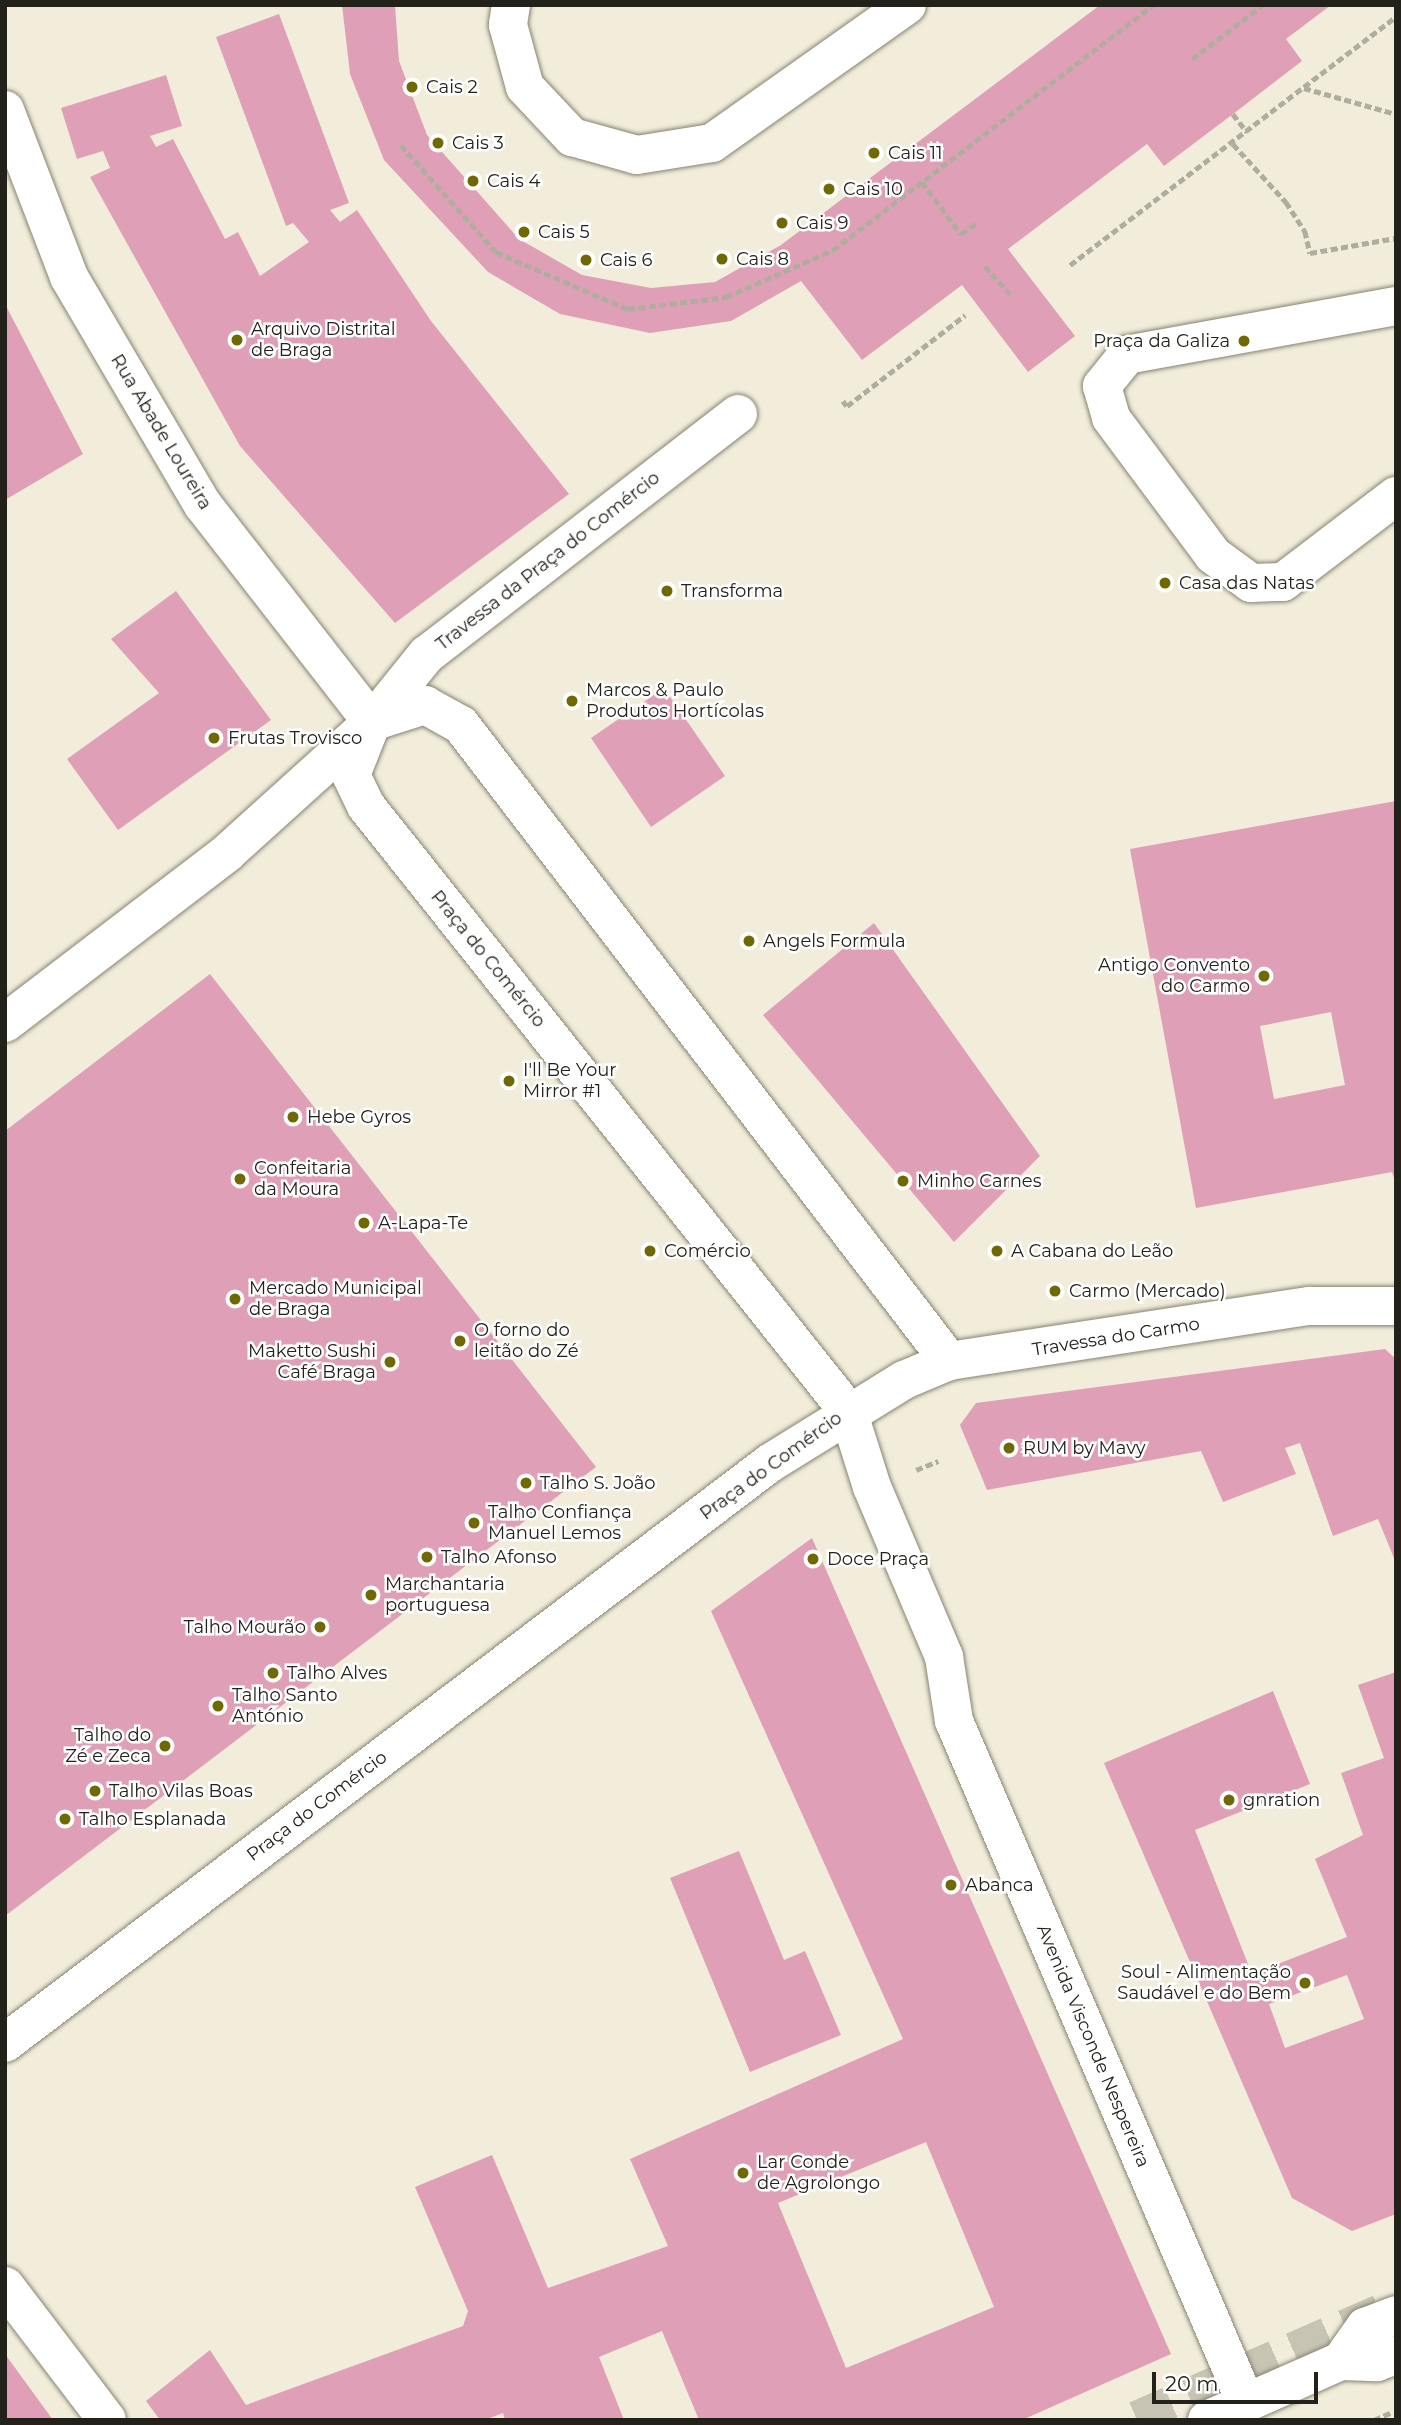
<!DOCTYPE html>
<meta charset="utf-8">
<style>
body{margin:0}
#map{position:relative;width:1401px;height:2425px;overflow:hidden;background:#f1edda;font-family:Montserrat,sans-serif}
div>[style]{position:absolute}
.building>*{inset:0;background:#dfa0b7}
.major-tunnel>*{height:38px;margin-top:-19px;transform-origin:0;background:repeating-linear-gradient(90deg,#c8c4b4 0 38px,transparent 0 57px)}
.path>*{height:4.5px;margin-top:-2.25px;transform-origin:0;background:repeating-linear-gradient(90deg,#b0ad9e 0 7px,transparent 0 10.5px)}
.roads{filter:drop-shadow(0 0 2px #878371) drop-shadow(0 0 2px #878371)}
.minor>*{height:38px;margin:-19px;padding:0 19px;transform-origin:19px;border-radius:19px;background:#fff}
.major>*{height:38px;margin:-19px;padding:0 19px;transform-origin:19px;border-radius:19px;background:#fff}
.dots>*{width:19px;height:19px;translate:-50% -50%;box-sizing:border-box;border:4px solid #fff;border-radius:50%}
span{translate:-50% -50%;white-space:nowrap;text-align:center;line-height:1.15;-webkit-text-stroke:5px #fff;paint-order:stroke}
.poi-label{font-size:18px;color:#22211a}
.left{translate:0 -50%;text-align:left}
.right{translate:-100% -50%;text-align:right}
.street-label{font-size:18px;color:#22211a}
.frame{position:absolute;inset:0;border:7px solid #22211a;pointer-events:none}
.scale{position:absolute;left:1152px;top:2372px;width:166px;height:32px;box-sizing:border-box;border:4px solid #22211a;border-top:0;padding-left:9px;font-size:21px;line-height:24px;white-space:nowrap;color:#22211a;-webkit-text-stroke:5px #fff;paint-order:stroke}
</style>
<div id="map">
<div class="building">
<div style="clip-path:polygon(342px 5px,395px 5px,399px 61px,427px 135px,519px 239px,582px 275px,651px 288px,715px 282px,781px 245px,1100px 5px,1331px 5px,1286px 39px,1302px 61px,1233px 114px,1164px 166px,1147px 144px,1008px 249px,1075px 336px,1028px 372px,962px 285px,862px 360px,801px 281px,731px 321px,650px 333px,560px 314px,488px 272px,384px 160px,350px 74px)"></div>
<div style="clip-path:polygon(279px 14px,349px 203px,330px 210px,340px 222px,357px 210px,431px 321px,569px 494px,395px 623px,240px 446px,90px 177px,110px 168px,103px 151px,77px 159px,61px 108px,166px 75px,182px 126px,150px 136px,156px 147px,173px 139px,225px 239px,238px 232px,260px 276px,309px 242px,293px 223px,286px 226px,216px 37px)"></div>
<div style="clip-path:polygon(5px 304px,83px 454px,5px 500px)"></div>
<div style="clip-path:polygon(176px 591px,271px 720px,118px 830px,67px 759px,159px 693px,111px 639px)"></div>
<div style="clip-path:polygon(664px 688px,725px 776px,651px 827px,591px 738px)"></div>
<div style="clip-path:polygon(evenodd,1396px 801px,1396px 1184px,1392px 1172px,1196px 1208px,1130px 849px,1396px 801px,1331px 1012px,1345px 1085px,1274px 1099px,1260px 1026px,1331px 1012px)"></div>
<div style="clip-path:polygon(874px 923px,1040px 1156px,954px 1242px,763px 1015px)"></div>
<div style="clip-path:polygon(210px 974px,596px 1467px,5px 1916px,5px 1131px)"></div>
<div style="clip-path:polygon(1385px 1349px,1396px 1359px,1396px 1563px,1378px 1519px,1333px 1536px,1300px 1443px,1285px 1448px,1296px 1474px,1223px 1502px,1201px 1451px,987px 1490px,960px 1425px,976px 1403px)"></div>
<div style="clip-path:polygon(evenodd,812px 1538px,1171px 2354px,1022px 2420px,699px 2420px,662px 2331px,599px 2357px,624px 2420px,505px 2420px,503px 2413px,485px 2420px,160px 2420px,146px 2401px,210px 2350px,246px 2405px,463px 2326px,468px 2311px,415px 2187px,492px 2155px,548px 2288px,668px 2246px,630px 2159px,903px 2039px,711px 1611px,812px 1538px,926px 2142px,994px 2307px,846px 2368px,778px 2203px,926px 2142px)"></div>
<div style="clip-path:polygon(evenodd,1396px 1672px,1396px 2214px,1352px 2231px,1292px 2198px,1104px 1763px,1273px 1691px,1310px 1784px,1195px 1830px,1252px 1974px,1347px 1937px,1315px 1859px,1363px 1835px,1341px 1773px,1384px 1758px,1358px 1685px,1396px 1672px,1347px 1975px,1364px 2019px,1285px 2048px,1269px 2004px,1347px 1975px)"></div>
<div style="clip-path:polygon(739px 1851px,784px 1960px,805px 1951px,841px 2035px,750px 2072px,670px 1878px)"></div>
<div style="clip-path:polygon(5px 2354px,53px 2420px,5px 2420px)"></div>
</div>
<div class="major-tunnel">
<div style="left:1137px;top:2420px;width:271px;rotate:-23.7deg"></div>
</div>
<div class="path">
<div style="left:1192px;top:59px;width:89px;rotate:-37.3deg"></div>
<div style="left:1304px;top:88px;width:96px;rotate:15.8deg"></div>
<div style="left:1233px;top:114px;width:23px;rotate:52deg"></div>
<div style="left:1233px;top:144px;width:79px;rotate:47.6deg"></div>
<div style="left:1286px;top:202px;width:35px;rotate:57deg"></div>
<div style="left:1305px;top:231px;width:23px;rotate:77deg"></div>
<div style="left:1310px;top:253px;width:87px;rotate:-9.9deg"></div>
<div style="left:401px;top:145px;width:143px;rotate:48.4deg"></div>
<div style="left:496px;top:252px;width:144px;rotate:23.4deg"></div>
<div style="left:628px;top:309px;width:99px;rotate:-7deg"></div>
<div style="left:726px;top:297px;width:117px;rotate:-23.7deg"></div>
<div style="left:833px;top:250px;width:404px;rotate:-37.4deg"></div>
<div style="left:922px;top:182px;width:65px;rotate:53.1deg"></div>
<div style="left:961px;top:234px;width:19px;rotate:-36deg"></div>
<div style="left:1070px;top:265px;width:410px;rotate:-37.3deg"></div>
<div style="left:985px;top:266px;width:38px;rotate:48deg"></div>
<div style="left:843px;top:401px;width:6px;rotate:51deg"></div>
<div style="left:847px;top:406px;width:149px;rotate:-37.6deg"></div>
<div style="left:916px;top:1470px;width:24px;rotate:-22deg"></div>
<div style="left:1374px;top:2420px;width:20px;rotate:-24deg"></div>
</div>
<div class="roads">
<div class="minor">
<div style="left:511px;top:5px;width:20px;rotate:99deg"></div>
<div style="left:508px;top:25px;width:64px;rotate:74.7deg"></div>
<div style="left:525px;top:87px;width:69px;rotate:46.8deg"></div>
<div style="left:572px;top:137px;width:67px;rotate:15.5deg"></div>
<div style="left:637px;top:155px;width:76px;rotate:-9.1deg"></div>
<div style="left:712px;top:143px;width:239px;rotate:-35.3deg"></div>
<div style="left:5px;top:110px;width:179px;rotate:69deg"></div>
<div style="left:69px;top:277px;width:264px;rotate:59.6deg"></div>
<div style="left:203px;top:505px;width:275px;rotate:52.1deg"></div>
<div style="left:1396px;top:306px;width:273px;rotate:169.7deg"></div>
<div style="left:1127px;top:355px;width:40px;rotate:129deg"></div>
<div style="left:1102px;top:386px;width:33px;rotate:74deg"></div>
<div style="left:1111px;top:418px;width:171px;rotate:53.3deg"></div>
<div style="left:1213px;top:555px;width:47px;rotate:36.4deg"></div>
<div style="left:1251px;top:583px;width:32px;rotate:-2deg"></div>
<div style="left:1283px;top:582px;width:142px;rotate:-37.3deg"></div>
<div style="left:738px;top:414px;width:393px;rotate:142.3deg"></div>
<div style="left:427px;top:654px;width:87px;rotate:129deg"></div>
<div style="left:372px;top:722px;width:57px;rotate:111.6deg"></div>
<div style="left:351px;top:775px;width:34px;rotate:64deg"></div>
<div style="left:366px;top:806px;width:774px;rotate:51.46deg"></div>
<div style="left:848px;top:1411px;width:80px;rotate:72.5deg"></div>
<div style="left:872px;top:1487px;width:185px;rotate:67deg"></div>
<div style="left:944px;top:1657px;width:65px;rotate:81.1deg"></div>
<div style="left:954px;top:1721px;width:742px;rotate:66.82deg"></div>
<div style="left:5px;top:1023px;width:280px;rotate:-37.4deg"></div>
<div style="left:227px;top:853px;width:195px;rotate:-42.1deg"></div>
<div style="left:372px;top:722px;width:56px;rotate:-17.8deg"></div>
<div style="left:425px;top:705px;width:41px;rotate:29.1deg"></div>
<div style="left:461px;top:725px;width:802px;rotate:52.5deg"></div>
<div style="left:5px;top:2043px;width:960px;rotate:-37.17deg"></div>
<div style="left:770px;top:1463px;width:158px;rotate:-31.8deg"></div>
<div style="left:904px;top:1380px;width:49px;rotate:-22.9deg"></div>
<div style="left:949px;top:1361px;width:365px;rotate:-8.7deg"></div>
<div style="left:1310px;top:1306px;width:86px"></div>
<div style="left:5px;top:2286px;width:168px;rotate:52.7deg"></div>
<div style="left:1207px;top:2420px;width:146px;rotate:-23.8deg"></div>
<div style="left:1341px;top:2361px;width:42px;rotate:-54.8deg"></div>
<div style="left:1365px;top:2327px;width:33px;rotate:-21deg"></div>
</div>
<div class="major">
<div style="left:1341px;top:2361px;width:36px;rotate:2deg"></div>
<div style="left:1377px;top:2362px;width:20px;rotate:-20deg"></div>
</div>
</div>
<div class="dots">
<div style="left:412px;top:87px;background:#706800"></div>
<div style="left:438px;top:143px;background:#706800"></div>
<div style="left:874px;top:153px;background:#706800"></div>
<div style="left:473px;top:181px;background:#706800"></div>
<div style="left:829px;top:189px;background:#706800"></div>
<div style="left:782px;top:223px;background:#706800"></div>
<div style="left:524px;top:232px;background:#706800"></div>
<div style="left:722px;top:259px;background:#706800"></div>
<div style="left:586px;top:260px;background:#706800"></div>
<div style="left:237px;top:340px;background:#706800"></div>
<div style="left:1244px;top:341px;background:#706800"></div>
<div style="left:1165px;top:583px;background:#706800"></div>
<div style="left:667px;top:591px;background:#706800"></div>
<div style="left:572px;top:701px;background:#706800"></div>
<div style="left:214px;top:738px;background:#706800"></div>
<div style="left:749px;top:941px;background:#706800"></div>
<div style="left:1264px;top:976px;background:#706800"></div>
<div style="left:509px;top:1081px;background:#706800"></div>
<div style="left:293px;top:1117px;background:#706800"></div>
<div style="left:240px;top:1179px;background:#706800"></div>
<div style="left:903px;top:1181px;background:#706800"></div>
<div style="left:364px;top:1223px;background:#706800"></div>
<div style="left:650px;top:1251px;background:#706800"></div>
<div style="left:997px;top:1251px;background:#706800"></div>
<div style="left:1055px;top:1291px;background:#706800"></div>
<div style="left:235px;top:1299px;background:#706800"></div>
<div style="left:460px;top:1341px;background:#706800"></div>
<div style="left:390px;top:1362px;background:#706800"></div>
<div style="left:1009px;top:1448px;background:#706800"></div>
<div style="left:526px;top:1483px;background:#706800"></div>
<div style="left:474px;top:1523px;background:#706800"></div>
<div style="left:427px;top:1557px;background:#706800"></div>
<div style="left:813px;top:1559px;background:#706800"></div>
<div style="left:371px;top:1595px;background:#706800"></div>
<div style="left:320px;top:1627px;background:#706800"></div>
<div style="left:273px;top:1673px;background:#706800"></div>
<div style="left:218px;top:1706px;background:#706800"></div>
<div style="left:165px;top:1746px;background:#706800"></div>
<div style="left:95px;top:1791px;background:#706800"></div>
<div style="left:1229px;top:1800px;background:#706800"></div>
<div style="left:65px;top:1819px;background:#706800"></div>
<div style="left:951px;top:1885px;background:#706800"></div>
<div style="left:1305px;top:1983px;background:#706800"></div>
<div style="left:743px;top:2173px;background:#706800"></div>
</div>
<div class="poi-label">
<span class="left" style="left:426px;top:87px">Cais 2</span>
<span class="left" style="left:452px;top:143px">Cais 3</span>
<span class="left" style="left:888px;top:153px">Cais 11</span>
<span class="left" style="left:487px;top:181px">Cais 4</span>
<span class="left" style="left:843px;top:189px">Cais 10</span>
<span class="left" style="left:796px;top:223px">Cais 9</span>
<span class="left" style="left:538px;top:232px">Cais 5</span>
<span class="left" style="left:736px;top:259px">Cais 8</span>
<span class="left" style="left:600px;top:260px">Cais 6</span>
<span class="left" style="left:251px;top:340px">Arquivo Distrital<br>de Braga</span>
<span class="right" style="left:1230px;top:341px">Praça da Galiza</span>
<span class="left" style="left:1179px;top:583px">Casa das Natas</span>
<span class="left" style="left:681px;top:591px">Transforma</span>
<span class="left" style="left:586px;top:701px">Marcos &amp; Paulo<br>Produtos Hortícolas</span>
<span class="left" style="left:228px;top:738px">Frutas Trovisco</span>
<span class="left" style="left:763px;top:941px">Angels Formula</span>
<span class="right" style="left:1250px;top:976px">Antigo Convento<br>do Carmo</span>
<span class="left" style="left:523px;top:1081px">I'll Be Your<br>Mirror #1</span>
<span class="left" style="left:307px;top:1117px">Hebe Gyros</span>
<span class="left" style="left:254px;top:1179px">Confeitaria<br>da Moura</span>
<span class="left" style="left:917px;top:1181px">Minho Carnes</span>
<span class="left" style="left:378px;top:1223px">A-Lapa-Te</span>
<span class="left" style="left:664px;top:1251px">Comércio</span>
<span class="left" style="left:1011px;top:1251px">A Cabana do Leão</span>
<span class="left" style="left:249px;top:1299px">Mercado Municipal<br>de Braga</span>
<span class="left" style="left:1069px;top:1291px">Carmo (Mercado)</span>
<span class="left" style="left:474px;top:1341px">O forno do<br>leitão do Zé</span>
<span class="right" style="left:376px;top:1362px">Maketto Sushi<br>Café Braga</span>
<span class="left" style="left:1023px;top:1448px">RUM by Mavy</span>
<span class="left" style="left:540px;top:1483px">Talho S. João</span>
<span class="left" style="left:488px;top:1523px">Talho Confiança<br>Manuel Lemos</span>
<span class="left" style="left:441px;top:1557px">Talho Afonso</span>
<span class="left" style="left:827px;top:1559px">Doce Praça</span>
<span class="left" style="left:385px;top:1595px">Marchantaria<br>portuguesa</span>
<span class="right" style="left:306px;top:1627px">Talho Mourão</span>
<span class="left" style="left:287px;top:1673px">Talho Alves</span>
<span class="left" style="left:232px;top:1706px">Talho Santo<br>António</span>
<span class="right" style="left:151px;top:1746px">Talho do<br>Zé e Zeca</span>
<span class="left" style="left:109px;top:1791px">Talho Vilas Boas</span>
<span class="left" style="left:1243px;top:1800px">gnration</span>
<span class="left" style="left:79px;top:1819px">Talho Esplanada</span>
<span class="left" style="left:965px;top:1885px">Abanca</span>
<span class="right" style="left:1291px;top:1983px">Soul - Alimentação<br>Saudável e do Bem</span>
<span class="left" style="left:757px;top:2173px">Lar Conde<br>de Agrolongo</span>
</div>
<div class="street-label">
<span style="left:161px;top:432px;rotate:59deg">Rua Abade Loureira</span>
<span style="left:548px;top:561px;rotate:-38deg">Travessa da Praça do Comércio</span>
<span style="left:488px;top:959px;rotate:51deg">Praça do Comércio</span>
<span style="left:1116px;top:1337px;rotate:-9deg">Travessa do Carmo</span>
<span style="left:771px;top:1466px;rotate:-36deg">Praça do Comércio</span>
<span style="left:317px;top:1806px;rotate:-37deg">Praça do Comércio</span>
<span style="left:1093px;top:2046px;rotate:67deg">Avenida Visconde Nespereira</span>
</div>
<div class="frame"></div>
<div class="scale">20 m</div>
</div>
